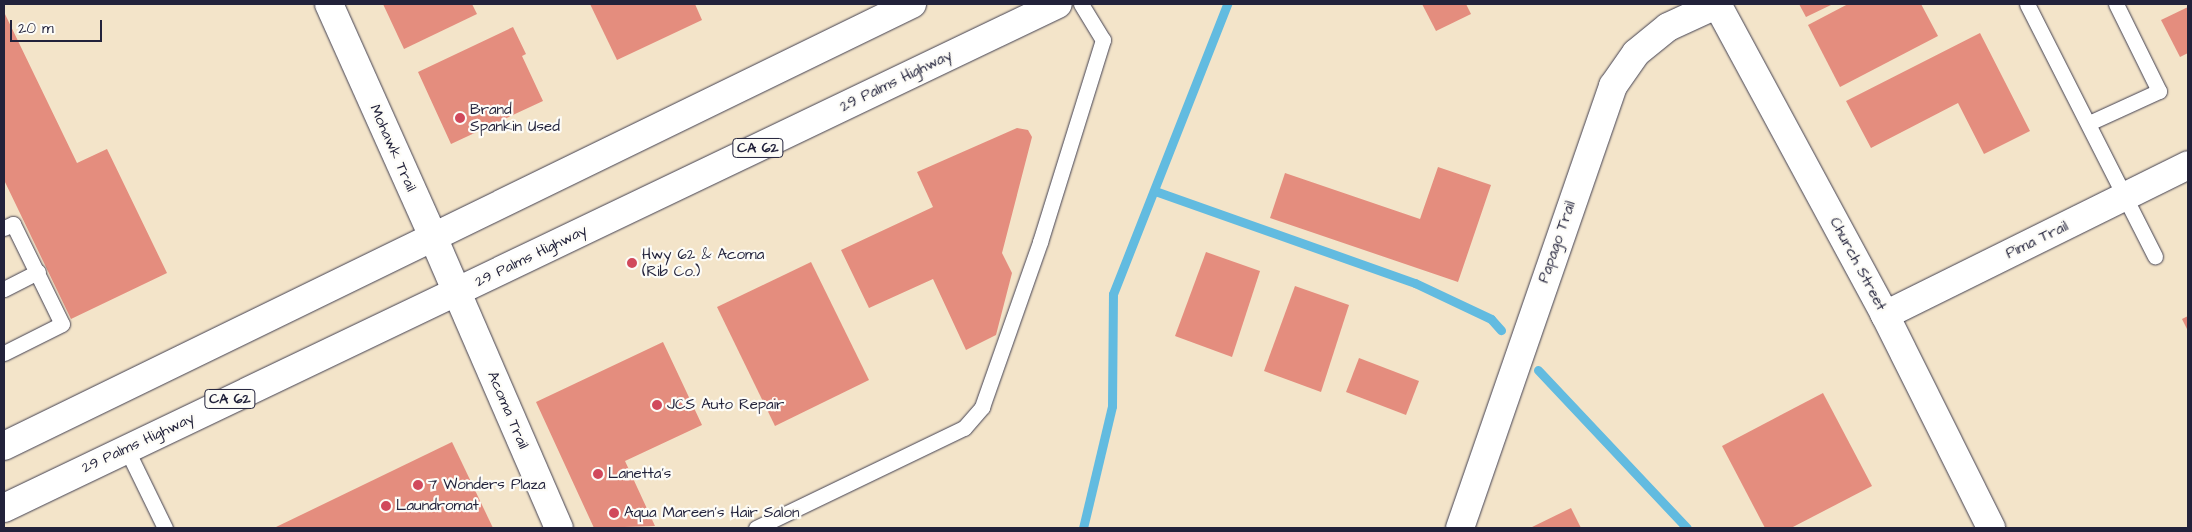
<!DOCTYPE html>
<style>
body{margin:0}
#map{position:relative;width:2192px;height:532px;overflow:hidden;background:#f3e4c9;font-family:"Architects Daughter",sans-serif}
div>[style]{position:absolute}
.stream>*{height:9px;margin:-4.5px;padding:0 4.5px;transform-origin:4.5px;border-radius:4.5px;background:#62bbe0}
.building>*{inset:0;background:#e48d7e}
.roads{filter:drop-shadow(0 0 1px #413f50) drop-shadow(0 0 1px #413f50)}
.service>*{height:15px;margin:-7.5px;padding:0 7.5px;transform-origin:7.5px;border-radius:7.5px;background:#fff}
.minor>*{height:28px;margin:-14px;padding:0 14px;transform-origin:14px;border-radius:14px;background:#fff}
.tertiary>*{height:28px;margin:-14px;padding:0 14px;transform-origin:14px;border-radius:14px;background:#fff}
.primary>*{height:28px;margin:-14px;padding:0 14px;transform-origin:14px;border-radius:14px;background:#fff}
.dots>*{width:14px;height:14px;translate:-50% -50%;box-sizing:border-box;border:2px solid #fdfcf7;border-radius:50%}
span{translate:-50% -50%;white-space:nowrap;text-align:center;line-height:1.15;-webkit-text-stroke:4.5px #fdfcf7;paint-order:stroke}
.shield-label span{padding:1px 4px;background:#fdfcf7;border:1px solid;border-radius:4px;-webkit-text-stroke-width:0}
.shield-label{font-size:14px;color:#22223b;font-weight:700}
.street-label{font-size:15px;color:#22223b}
.poi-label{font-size:15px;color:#22223b}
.left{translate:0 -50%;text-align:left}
.frame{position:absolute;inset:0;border:5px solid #22223b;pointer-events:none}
.scale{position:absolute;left:10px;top:20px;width:92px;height:22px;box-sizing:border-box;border:2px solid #22223b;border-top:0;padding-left:6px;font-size:15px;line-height:18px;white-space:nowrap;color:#22223b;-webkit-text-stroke:4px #fdfcf7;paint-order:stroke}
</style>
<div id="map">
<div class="stream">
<div style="left:1155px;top:191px;width:276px;rotate:19.5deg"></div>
<div style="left:1415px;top:283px;width:84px;rotate:25.3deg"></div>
<div style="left:1491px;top:319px;width:15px;rotate:48deg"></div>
<div style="left:1538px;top:370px;width:217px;rotate:46.7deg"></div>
<div style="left:1083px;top:528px;width:125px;rotate:-76.6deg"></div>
<div style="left:1112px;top:406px;width:112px;rotate:-89.5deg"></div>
<div style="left:1113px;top:294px;width:312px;rotate:-68.5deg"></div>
</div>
<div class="building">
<div style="clip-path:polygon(383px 4px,472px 4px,477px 14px,404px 49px)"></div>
<div style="clip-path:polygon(590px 4px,695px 4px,702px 20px,617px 60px)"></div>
<div style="clip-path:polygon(1422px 4px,1466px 4px,1471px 14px,1436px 31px)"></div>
<div style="clip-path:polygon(1799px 4px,1833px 4px,1806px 17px)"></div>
<div style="clip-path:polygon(1848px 4px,1921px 4px,1938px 36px,1840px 87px,1808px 25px)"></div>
<div style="clip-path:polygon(2188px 7px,2188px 53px,2180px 57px,2161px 20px)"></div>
<div style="clip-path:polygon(4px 12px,77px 163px,107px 149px,167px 273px,71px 319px,4px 180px)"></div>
<div style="clip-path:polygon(513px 27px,526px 54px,522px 56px,543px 101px,451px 144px,418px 72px)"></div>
<div style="clip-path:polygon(1980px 33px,2030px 131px,1984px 154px,1958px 103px,1871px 148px,1846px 101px)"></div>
<div style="clip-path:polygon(1017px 128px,1028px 130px,1032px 137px,1002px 253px,1012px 273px,996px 335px,966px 350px,933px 279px,869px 308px,841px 250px,933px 207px,917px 172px)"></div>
<div style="clip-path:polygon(1438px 167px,1491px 185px,1458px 282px,1270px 218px,1285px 173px,1420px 219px)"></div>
<div style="clip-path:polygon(1206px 252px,1260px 271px,1232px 357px,1175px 336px)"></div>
<div style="clip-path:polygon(811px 262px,869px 380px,775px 426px,717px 307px)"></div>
<div style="clip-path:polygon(1295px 286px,1349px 305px,1321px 392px,1264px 371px)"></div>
<div style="clip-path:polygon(2188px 316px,2188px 331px,2182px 319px)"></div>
<div style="clip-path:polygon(663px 342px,702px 425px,625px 461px,655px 526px,594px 528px,536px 402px)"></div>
<div style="clip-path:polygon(1359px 358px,1419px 381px,1406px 415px,1346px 392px)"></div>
<div style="clip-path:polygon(1823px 393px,1872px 486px,1791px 528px,1765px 528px,1722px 446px)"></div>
<div style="clip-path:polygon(452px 442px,493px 528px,274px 528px)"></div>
<div style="clip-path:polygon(1571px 508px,1581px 528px,1530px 528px)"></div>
</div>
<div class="roads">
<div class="service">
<div style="left:2027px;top:4px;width:283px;rotate:63.1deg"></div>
<div style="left:2089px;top:123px;width:77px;rotate:-24.6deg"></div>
<div style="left:2159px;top:91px;width:97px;rotate:-116.3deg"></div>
<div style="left:4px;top:228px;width:10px;rotate:-24deg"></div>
<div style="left:13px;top:224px;width:111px;rotate:63.9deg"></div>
<div style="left:62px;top:324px;width:65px;rotate:153.4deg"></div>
<div style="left:4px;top:289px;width:38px;rotate:-27deg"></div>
<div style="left:126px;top:448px;width:89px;rotate:64deg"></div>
<div style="left:756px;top:528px;width:231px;rotate:-25.7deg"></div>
<div style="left:964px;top:428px;width:28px;rotate:-49deg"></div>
<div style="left:982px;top:407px;width:175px;rotate:-70.6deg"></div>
<div style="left:1040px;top:242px;width:212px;rotate:-72.7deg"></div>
<div style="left:1103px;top:40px;width:42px;rotate:-121.4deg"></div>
</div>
<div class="minor">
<div style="left:329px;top:4px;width:255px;rotate:65.9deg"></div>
<div style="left:1717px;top:4px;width:353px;rotate:61.6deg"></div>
<div style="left:1885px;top:315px;width:238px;rotate:63.5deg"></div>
<div style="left:1885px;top:315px;width:338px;rotate:-26.3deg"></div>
<div style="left:1460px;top:528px;width:468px;rotate:-70.9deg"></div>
<div style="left:1613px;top:86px;width:40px;rotate:-55.1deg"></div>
<div style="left:1636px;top:53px;width:41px;rotate:-39.1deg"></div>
<div style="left:1668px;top:27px;width:55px;rotate:-24.7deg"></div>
</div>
<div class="tertiary">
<div style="left:433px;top:237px;width:317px;rotate:66.6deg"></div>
</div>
<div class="primary">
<div style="left:4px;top:446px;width:1010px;rotate:-25.96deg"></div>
<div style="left:4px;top:508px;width:1168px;rotate:-25.56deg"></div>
</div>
</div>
<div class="dots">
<div style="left:460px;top:118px;background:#d1495b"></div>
<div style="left:632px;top:263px;background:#d1495b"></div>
<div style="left:657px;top:405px;background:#d1495b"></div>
<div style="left:598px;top:474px;background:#d1495b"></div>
<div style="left:418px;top:485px;background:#d1495b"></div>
<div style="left:386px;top:506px;background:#d1495b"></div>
<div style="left:614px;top:513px;background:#d1495b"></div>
</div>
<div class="shield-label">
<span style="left:758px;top:148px">CA 62</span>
<span style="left:230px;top:399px">CA 62</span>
</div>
<div class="street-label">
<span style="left:896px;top:81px;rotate:-26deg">29 Palms Highway</span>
<span style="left:393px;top:148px;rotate:66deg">Mohawk Trail</span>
<span style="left:2037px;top:240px;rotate:-26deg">Pima Trail</span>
<span style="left:1557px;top:242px;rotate:-71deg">Papago Trail</span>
<span style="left:531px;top:256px;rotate:-26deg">29 Palms Highway</span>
<span style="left:1858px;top:264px;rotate:62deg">Church Street</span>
<span style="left:508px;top:410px;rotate:67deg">Acoma Trail</span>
<span style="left:138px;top:443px;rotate:-25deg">29 Palms Highway</span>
</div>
<div class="poi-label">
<span class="left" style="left:470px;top:118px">Brand<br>Spankin Used</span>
<span class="left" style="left:642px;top:263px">Hwy 62 &amp; Acoma<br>(Rib Co.)</span>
<span class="left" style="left:667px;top:405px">JCS Auto Repair</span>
<span class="left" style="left:608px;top:474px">Lanetta's</span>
<span class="left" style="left:428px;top:485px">7 Wonders Plaza</span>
<span class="left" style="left:396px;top:506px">Laundromat</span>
<span class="left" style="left:624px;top:513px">Aqua Mareen's Hair Salon</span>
</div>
<div class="frame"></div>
<div class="scale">20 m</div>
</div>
